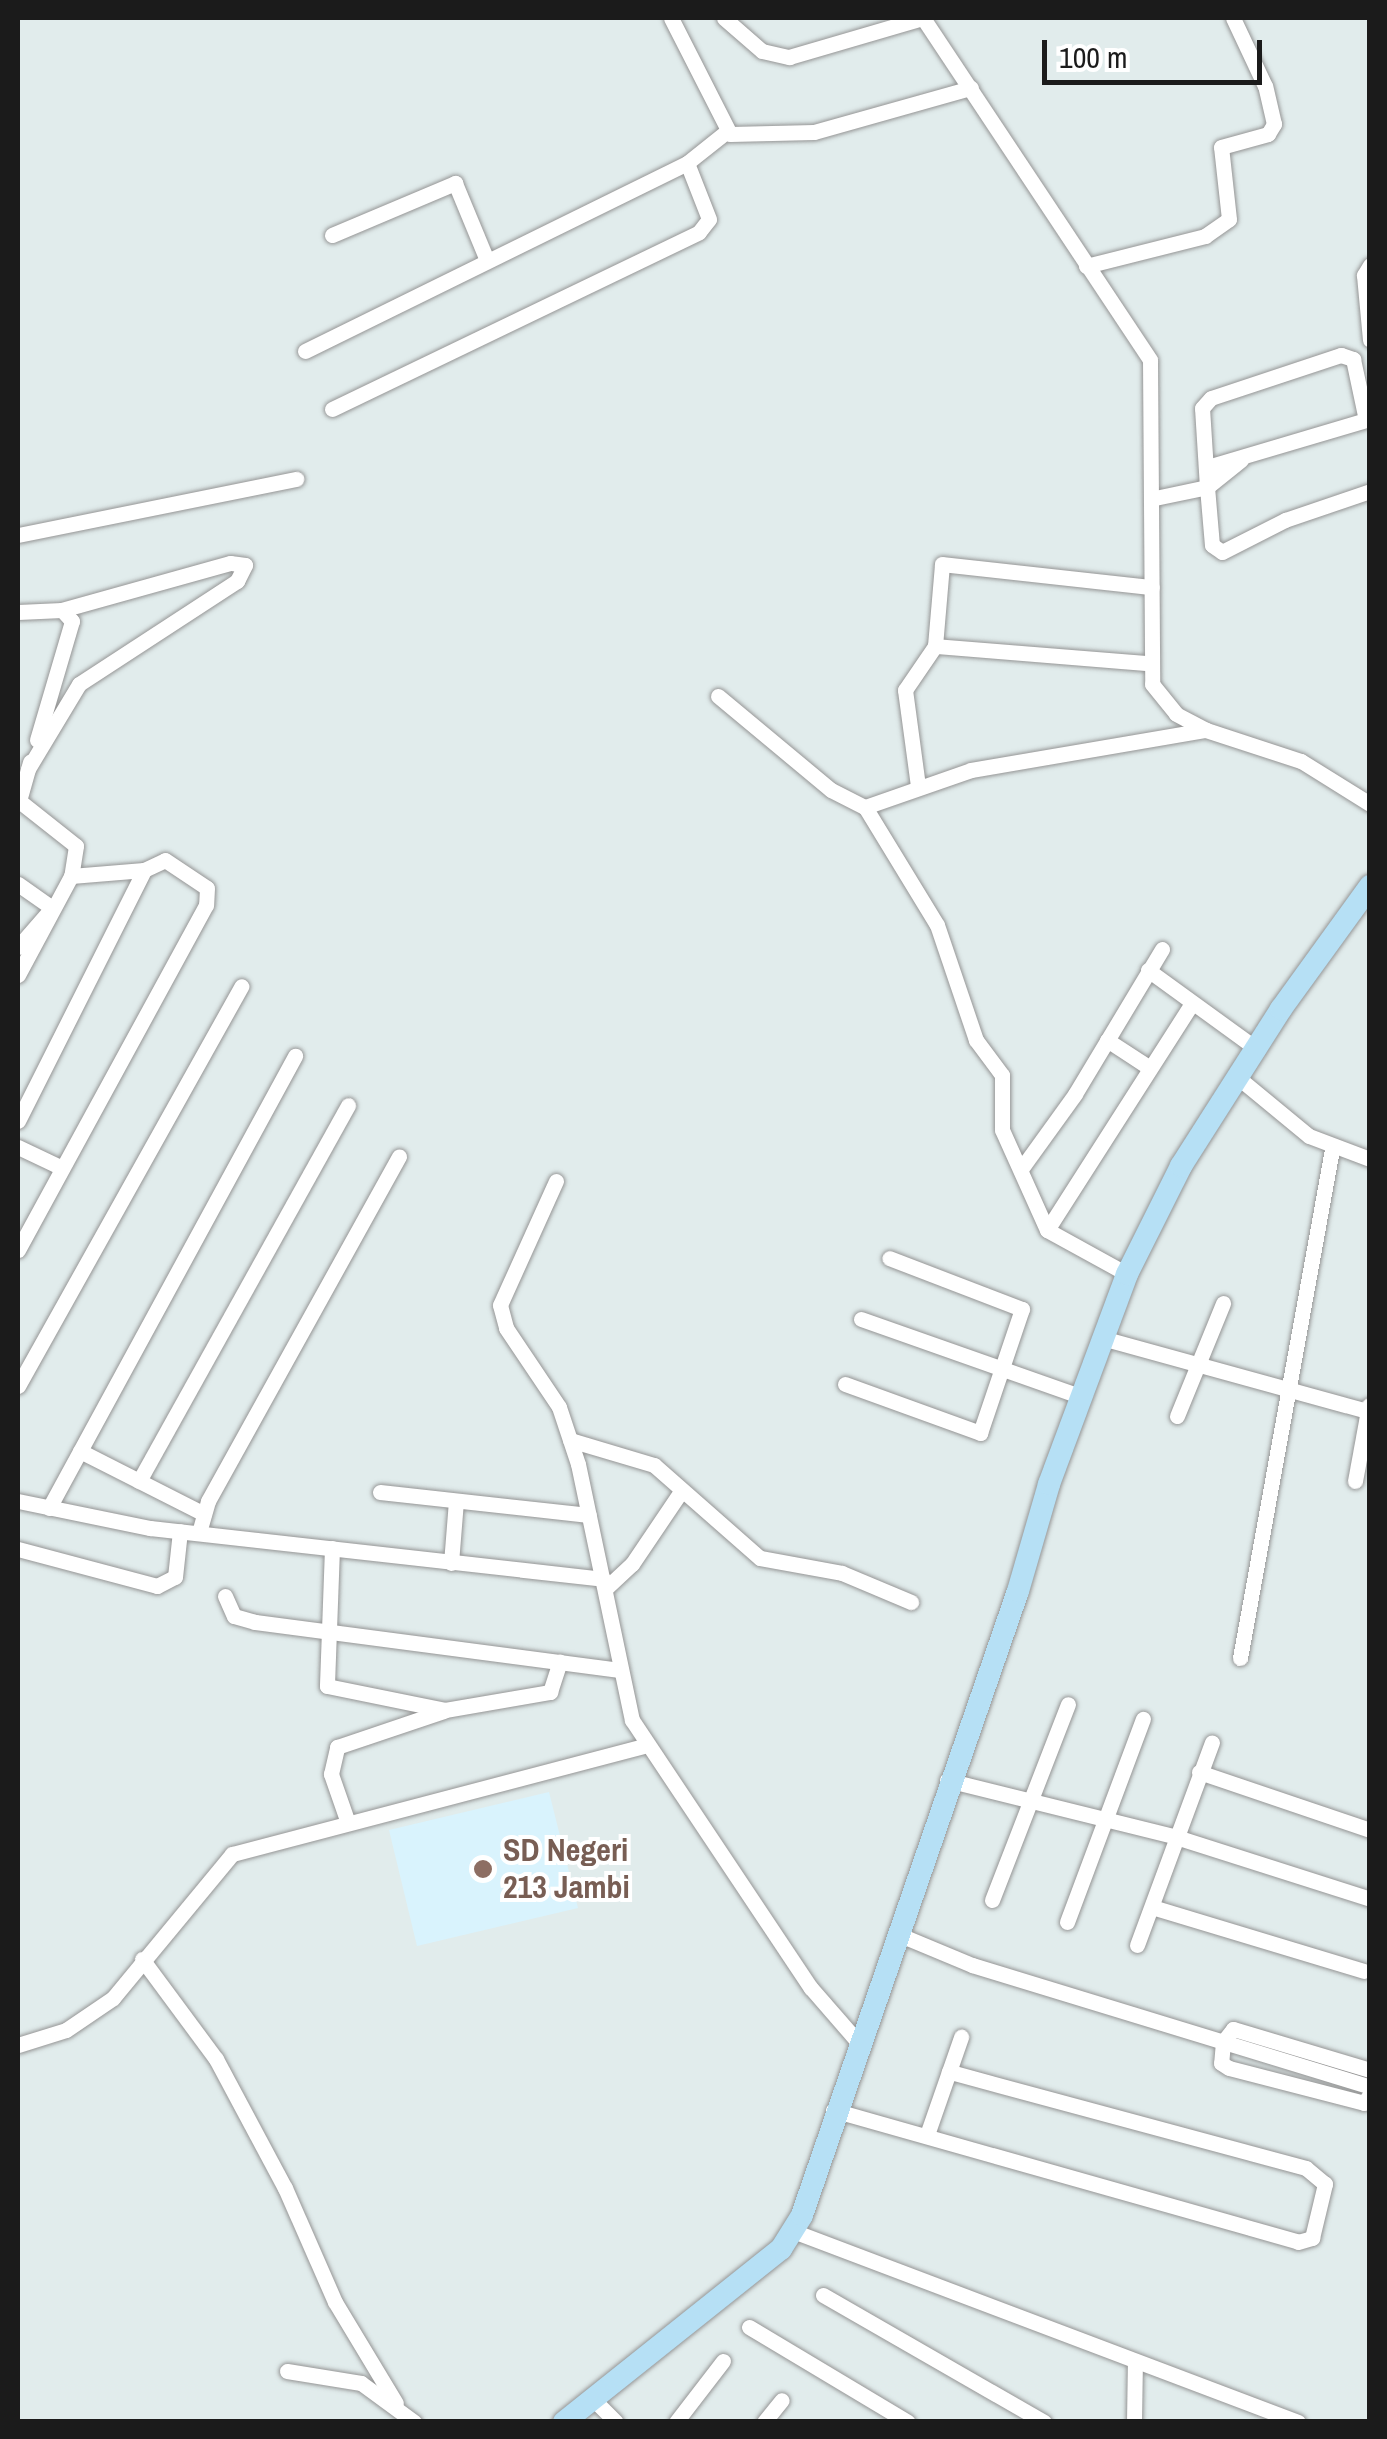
<!DOCTYPE html>
<style>
body{margin:0}
#map{position:relative;width:1387px;height:2439px;overflow:hidden;background:#e1ecec;font-family:"Archivo Narrow",sans-serif}
div>[style]{position:absolute}
.education>*{inset:0;background:#d9f3fd}
.roads{filter:drop-shadow(0 0 2px #959595) drop-shadow(0 0 2px #959595)}
.street>*{height:15px;margin:-7.5px;padding:0 7.5px;transform-origin:7.5px;border-radius:7.5px;background:#fff}
.secondary>*{height:22px;margin:-11px;padding:0 11px;transform-origin:11px;border-radius:11px;background:#b6e0f5}
.dots>*{width:28px;height:28px;translate:-50% -50%;box-sizing:border-box;border:5px solid #fff;border-radius:50%}
span{translate:-50% -50%;white-space:nowrap;text-align:center;line-height:1.15;-webkit-text-stroke:8px #fff;paint-order:stroke}
.education-label{font-size:32px;color:#785e54;font-weight:700}
.left{translate:0 -50%;text-align:left}
.frame{position:absolute;inset:0;border:20px solid #1b1b1b;pointer-events:none}
.scale{position:absolute;left:1042px;top:40px;width:220px;height:45px;box-sizing:border-box;border:5px solid #1b1b1b;border-top:0;padding-left:12px;font-size:30px;line-height:35px;white-space:nowrap;color:#1b1b1b;-webkit-text-stroke:8px #fff;paint-order:stroke}
</style>
<div id="map">
<div class="education">
<div style="clip-path:polygon(549px 1792px,578px 1908px,417px 1946px,389px 1830px)"></div>
</div>
<div class="roads">
<div class="street">
<div style="left:671px;top:18px;width:130px;rotate:63deg"></div>
<div style="left:730px;top:134px;width:84px;rotate:-1.4deg"></div>
<div style="left:814px;top:132px;width:163px;rotate:-15.7deg"></div>
<div style="left:724px;top:18px;width:50px;rotate:41deg"></div>
<div style="left:762px;top:51px;width:28px;rotate:13deg"></div>
<div style="left:789px;top:57px;width:139px;rotate:-16.3deg"></div>
<div style="left:923px;top:18px;width:410px;rotate:56.4deg"></div>
<div style="left:1150px;top:360px;width:324px;rotate:89.6deg"></div>
<div style="left:1152px;top:684px;width:38px;rotate:51deg"></div>
<div style="left:1176px;top:714px;width:34px;rotate:28deg"></div>
<div style="left:1206px;top:730px;width:100px;rotate:18.1deg"></div>
<div style="left:1301px;top:761px;width:81px;rotate:31.9deg"></div>
<div style="left:332px;top:235px;width:134px;rotate:-22.9deg"></div>
<div style="left:455px;top:183px;width:81px;rotate:67.5deg"></div>
<div style="left:1370px;top:265px;width:12px;rotate:121deg"></div>
<div style="left:1364px;top:275px;width:65px;rotate:84.7deg"></div>
<div style="left:1086px;top:266px;width:123px;rotate:-14.1deg"></div>
<div style="left:1205px;top:236px;width:29px;rotate:-35deg"></div>
<div style="left:1229px;top:219px;width:72px;rotate:-96.3deg"></div>
<div style="left:1221px;top:147px;width:49px;rotate:-15.5deg"></div>
<div style="left:1268px;top:134px;width:12px;rotate:-59deg"></div>
<div style="left:1274px;top:124px;width:39px;rotate:-103deg"></div>
<div style="left:1265px;top:86px;width:75px;rotate:-115.2deg"></div>
<div style="left:305px;top:351px;width:426px;rotate:-26.2deg"></div>
<div style="left:687px;top:163px;width:50px;rotate:-38.5deg"></div>
<div style="left:332px;top:409px;width:407px;rotate:-25.7deg"></div>
<div style="left:699px;top:232px;width:16px;rotate:-52deg"></div>
<div style="left:709px;top:219px;width:60px;rotate:-111.4deg"></div>
<div style="left:1241px;top:460px;width:43px;rotate:141.5deg"></div>
<div style="left:1207px;top:487px;width:58px;rotate:85.1deg"></div>
<div style="left:1212px;top:545px;width:12px;rotate:35deg"></div>
<div style="left:1222px;top:552px;width:71px;rotate:-26.9deg"></div>
<div style="left:1285px;top:520px;width:90px;rotate:-18.8deg"></div>
<div style="left:1155px;top:498px;width:53px;rotate:-11.9deg"></div>
<div style="left:1207px;top:487px;width:79px;rotate:-93.6deg"></div>
<div style="left:1202px;top:408px;width:13px;rotate:-48deg"></div>
<div style="left:1211px;top:398px;width:137px;rotate:-18.3deg"></div>
<div style="left:1341px;top:355px;width:13px;rotate:18deg"></div>
<div style="left:1353px;top:359px;width:62px;rotate:78deg"></div>
<div style="left:1366px;top:420px;width:166px;rotate:163.5deg"></div>
<div style="left:18px;top:535px;width:284px;rotate:-11.4deg"></div>
<div style="left:18px;top:612px;width:44px;rotate:-2.6deg"></div>
<div style="left:62px;top:610px;width:15px;rotate:48deg"></div>
<div style="left:72px;top:621px;width:124px;rotate:106.4deg"></div>
<div style="left:935px;top:646px;width:213px;rotate:4.6deg"></div>
<div style="left:718px;top:696px;width:147px;rotate:39.8deg"></div>
<div style="left:831px;top:790px;width:38px;rotate:27deg"></div>
<div style="left:28px;top:769px;width:99px;rotate:-59deg"></div>
<div style="left:79px;top:684px;width:189px;rotate:-33.1deg"></div>
<div style="left:237px;top:581px;width:18px;rotate:-63deg"></div>
<div style="left:245px;top:565px;width:15px;rotate:-172deg"></div>
<div style="left:230px;top:563px;width:174px;rotate:164.4deg"></div>
<div style="left:918px;top:786px;width:97px;rotate:-97.7deg"></div>
<div style="left:905px;top:690px;width:53px;rotate:-55.7deg"></div>
<div style="left:935px;top:646px;width:82px;rotate:-85.1deg"></div>
<div style="left:942px;top:564px;width:211px;rotate:6.3deg"></div>
<div style="left:18px;top:800px;width:74px;rotate:38.4deg"></div>
<div style="left:76px;top:846px;width:30px;rotate:99deg"></div>
<div style="left:19px;top:801px;width:41px;rotate:-74.2deg"></div>
<div style="left:18px;top:884px;width:42px;rotate:35.2deg"></div>
<div style="left:52px;top:908px;width:52px;rotate:131.1deg"></div>
<div style="left:1148px;top:970px;width:136px;rotate:36deg"></div>
<div style="left:18px;top:975px;width:112px;rotate:-61.8deg"></div>
<div style="left:71px;top:876px;width:73px;rotate:-4.7deg"></div>
<div style="left:1107px;top:1040px;width:51px;rotate:33.1deg"></div>
<div style="left:1241px;top:1080px;width:88px;rotate:39.5deg"></div>
<div style="left:1309px;top:1136px;width:65px;rotate:20.7deg"></div>
<div style="left:18px;top:1121px;width:281px;rotate:-63.3deg"></div>
<div style="left:144px;top:870px;width:23px;rotate:-25deg"></div>
<div style="left:165px;top:860px;width:50px;rotate:33.7deg"></div>
<div style="left:207px;top:888px;width:17px;rotate:93deg"></div>
<div style="left:206px;top:905px;width:393px;rotate:118.6deg"></div>
<div style="left:18px;top:1147px;width:49px;rotate:25.5deg"></div>
<div style="left:1021px;top:1169px;width:92px;rotate:-54.2deg"></div>
<div style="left:1075px;top:1094px;width:169px;rotate:-59deg"></div>
<div style="left:556px;top:1181px;width:136px;rotate:114.3deg"></div>
<div style="left:500px;top:1305px;width:24px;rotate:75deg"></div>
<div style="left:506px;top:1328px;width:95px;rotate:56.1deg"></div>
<div style="left:559px;top:1407px;width:60px;rotate:71.6deg"></div>
<div style="left:578px;top:1464px;width:262px;rotate:78.1deg"></div>
<div style="left:632px;top:1720px;width:322px;rotate:56.3deg"></div>
<div style="left:811px;top:1988px;width:72px;rotate:49deg"></div>
<div style="left:1047px;top:1230px;width:266px;rotate:-57.4deg"></div>
<div style="left:1127px;top:1274px;width:91px;rotate:-151.2deg"></div>
<div style="left:1047px;top:1230px;width:110px;rotate:-114.2deg"></div>
<div style="left:1002px;top:1130px;width:55px;rotate:-90deg"></div>
<div style="left:1002px;top:1075px;width:44px;rotate:-126.6deg"></div>
<div style="left:976px;top:1040px;width:121px;rotate:-108.7deg"></div>
<div style="left:937px;top:925px;width:138px;rotate:-121.4deg"></div>
<div style="left:865px;top:807px;width:112px;rotate:-19.2deg"></div>
<div style="left:971px;top:770px;width:238px;rotate:-9.7deg"></div>
<div style="left:861px;top:1319px;width:232px;rotate:19.4deg"></div>
<div style="left:1102px;top:1338px;width:278px;rotate:15.4deg"></div>
<div style="left:845px;top:1384px;width:144px;rotate:19.9deg"></div>
<div style="left:980px;top:1433px;width:131px;rotate:-71.3deg"></div>
<div style="left:1022px;top:1309px;width:142px;rotate:-159deg"></div>
<div style="left:18px;top:1386px;width:458px;rotate:-60.8deg"></div>
<div style="left:1177px;top:1416px;width:122px;rotate:-67.8deg"></div>
<div style="left:570px;top:1440px;width:88px;rotate:16.6deg"></div>
<div style="left:654px;top:1465px;width:141px;rotate:41.3deg"></div>
<div style="left:760px;top:1558px;width:83px;rotate:10.4deg"></div>
<div style="left:842px;top:1573px;width:75px;rotate:22.8deg"></div>
<div style="left:80px;top:1451px;width:139px;rotate:26.9deg"></div>
<div style="left:139px;top:1481px;width:430px;rotate:-60.9deg"></div>
<div style="left:1355px;top:1481px;width:77px;rotate:-79.6deg"></div>
<div style="left:380px;top:1492px;width:210px;rotate:6.3deg"></div>
<div style="left:18px;top:1501px;width:135px;rotate:11.6deg"></div>
<div style="left:150px;top:1528px;width:456px;rotate:6.4deg"></div>
<div style="left:49px;top:1508px;width:515px;rotate:-61.44deg"></div>
<div style="left:200px;top:1529px;width:29px;rotate:-74deg"></div>
<div style="left:208px;top:1501px;width:394px;rotate:-61deg"></div>
<div style="left:332px;top:1548px;width:138px;rotate:92.1deg"></div>
<div style="left:327px;top:1686px;width:120px;rotate:11.5deg"></div>
<div style="left:445px;top:1710px;width:107px;rotate:-9.7deg"></div>
<div style="left:550px;top:1692px;width:32px;rotate:-72deg"></div>
<div style="left:18px;top:1549px;width:144px;rotate:14.9deg"></div>
<div style="left:157px;top:1586px;width:20px;rotate:-27deg"></div>
<div style="left:175px;top:1577px;width:46px;rotate:-83.8deg"></div>
<div style="left:451px;top:1563px;width:62px;rotate:-85.4deg"></div>
<div style="left:605px;top:1589px;width:37px;rotate:-43deg"></div>
<div style="left:632px;top:1564px;width:89px;rotate:-56deg"></div>
<div style="left:225px;top:1596px;width:22px;rotate:66deg"></div>
<div style="left:234px;top:1616px;width:22px;rotate:16deg"></div>
<div style="left:255px;top:1622px;width:366px;rotate:7.5deg"></div>
<div style="left:1240px;top:1658px;width:517px;rotate:-79.75deg"></div>
<div style="left:1199px;top:1772px;width:181px;rotate:18.7deg"></div>
<div style="left:947px;top:1780px;width:233px;rotate:13.9deg"></div>
<div style="left:1173px;top:1836px;width:207px;rotate:17.7deg"></div>
<div style="left:347px;top:1820px;width:49px;rotate:-109.2deg"></div>
<div style="left:331px;top:1774px;width:28px;rotate:-77deg"></div>
<div style="left:337px;top:1747px;width:113px;rotate:-18.6deg"></div>
<div style="left:992px;top:1900px;width:210px;rotate:-68.8deg"></div>
<div style="left:1152px;top:1907px;width:221px;rotate:16.8deg"></div>
<div style="left:1067px;top:1922px;width:217px;rotate:-69.5deg"></div>
<div style="left:900px;top:1935px;width:78px;rotate:22.6deg"></div>
<div style="left:972px;top:1965px;width:416px;rotate:17deg"></div>
<div style="left:1137px;top:1945px;width:216px;rotate:-69.7deg"></div>
<div style="left:142px;top:1959px;width:124px;rotate:53.5deg"></div>
<div style="left:216px;top:2059px;width:146px;rotate:61.9deg"></div>
<div style="left:285px;top:2188px;width:124px;rotate:66.3deg"></div>
<div style="left:335px;top:2302px;width:118px;rotate:58.9deg"></div>
<div style="left:18px;top:2045px;width:50px;rotate:-17.4deg"></div>
<div style="left:66px;top:2030px;width:57px;rotate:-34.2deg"></div>
<div style="left:113px;top:1998px;width:187px;rotate:-50.4deg"></div>
<div style="left:232px;top:1854px;width:427px;rotate:-14.7deg"></div>
<div style="left:1370px;top:2070px;width:143px;rotate:-163.3deg"></div>
<div style="left:1233px;top:2029px;width:16px;rotate:128deg"></div>
<div style="left:1223px;top:2042px;width:21px;rotate:95deg"></div>
<div style="left:1221px;top:2063px;width:9px;rotate:32deg"></div>
<div style="left:1229px;top:2068px;width:139px;rotate:14.5deg"></div>
<div style="left:1364px;top:2103px;width:11px;rotate:-56deg"></div>
<div style="left:833px;top:2110px;width:483px;rotate:15.8deg"></div>
<div style="left:1298px;top:2242px;width:15px;rotate:-16deg"></div>
<div style="left:1312px;top:2238px;width:56px;rotate:-76.5deg"></div>
<div style="left:1325px;top:2184px;width:25px;rotate:-140deg"></div>
<div style="left:1306px;top:2168px;width:370px;rotate:-164.9deg"></div>
<div style="left:928px;top:2132px;width:101px;rotate:-70.8deg"></div>
<div style="left:793px;top:2231px;width:540px;rotate:20.72deg"></div>
<div style="left:823px;top:2295px;width:255px;rotate:29.9deg"></div>
<div style="left:749px;top:2327px;width:185px;rotate:30.9deg"></div>
<div style="left:287px;top:2371px;width:75px;rotate:9.2deg"></div>
<div style="left:361px;top:2383px;width:66px;rotate:36.3deg"></div>
<div style="left:591px;top:2397px;width:35px;rotate:45deg"></div>
<div style="left:676px;top:2422px;width:77px;rotate:-52.4deg"></div>
<div style="left:764px;top:2422px;width:28px;rotate:-51deg"></div>
<div style="left:1134px;top:2422px;width:61px;rotate:-89.1deg"></div>
</div>
<div class="secondary">
<div style="left:564px;top:2422px;width:278px;rotate:-38.6deg"></div>
<div style="left:781px;top:2249px;width:40px;rotate:-58deg"></div>
<div style="left:802px;top:2215px;width:660px;rotate:-70.91deg"></div>
<div style="left:1018px;top:1591px;width:111px;rotate:-73.8deg"></div>
<div style="left:1049px;top:1484px;width:224px;rotate:-69.6deg"></div>
<div style="left:1127px;top:1274px;width:121px;rotate:-63.4deg"></div>
<div style="left:1181px;top:1166px;width:186px;rotate:-57.5deg"></div>
<div style="left:1281px;top:1009px;width:152px;rotate:-54.1deg"></div>
</div>
</div>
<div class="dots">
<div style="left:483px;top:1869px;background:#8d6e63"></div>
</div>
<div class="education-label">
<span class="left" style="left:503px;top:1869px">SD Negeri<br>213 Jambi</span>
</div>
<div class="frame"></div>
<div class="scale">100 m</div>
</div>
